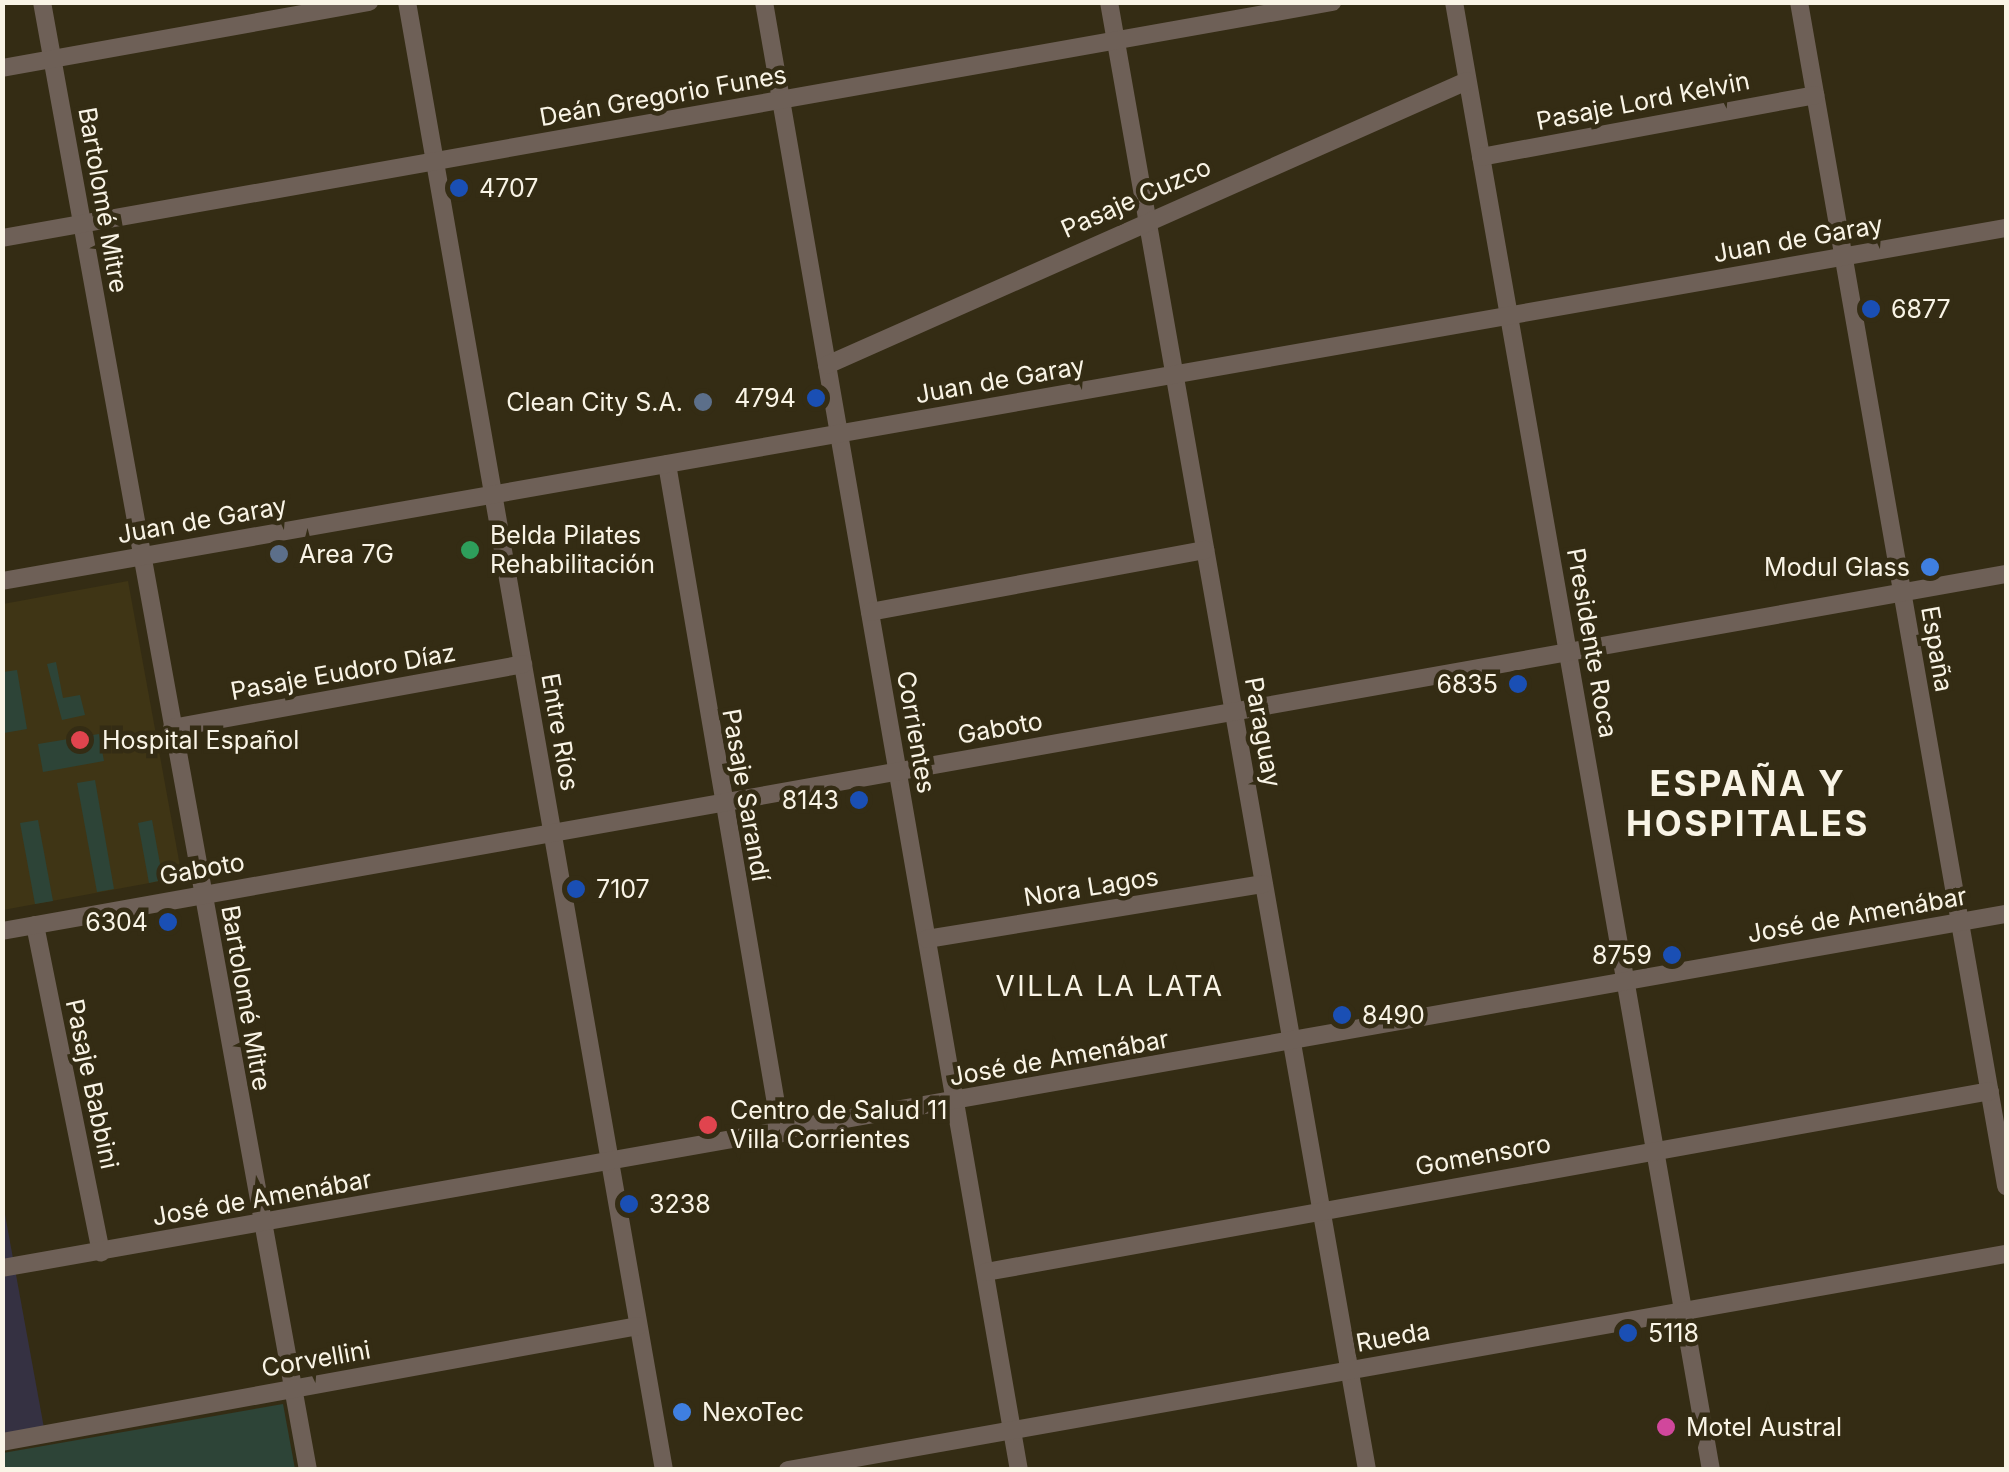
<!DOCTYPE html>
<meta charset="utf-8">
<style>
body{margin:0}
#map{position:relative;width:2009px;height:1472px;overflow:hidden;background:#342c14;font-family:Inter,sans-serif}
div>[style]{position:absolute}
.commercial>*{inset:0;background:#353142}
.built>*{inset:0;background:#3f3515}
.green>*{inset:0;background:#2d4437}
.minor>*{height:18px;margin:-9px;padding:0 9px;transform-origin:9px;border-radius:9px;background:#6e6057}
.dots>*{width:28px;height:28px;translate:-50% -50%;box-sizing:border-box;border:5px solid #342c14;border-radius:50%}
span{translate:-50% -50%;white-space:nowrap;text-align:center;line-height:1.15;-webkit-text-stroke:9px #342c14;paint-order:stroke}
.street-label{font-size:25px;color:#f9f4e6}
.poi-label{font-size:25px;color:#f9f4e6}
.left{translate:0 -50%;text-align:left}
.right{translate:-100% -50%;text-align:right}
.neighbourhood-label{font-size:28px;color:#f9f4e6;letter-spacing:2.5px}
.district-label{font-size:35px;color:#f9f4e6;font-weight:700;letter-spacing:2.5px}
.frame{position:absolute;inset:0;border:5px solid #f9f4e6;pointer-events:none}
</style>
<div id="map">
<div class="commercial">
<div style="clip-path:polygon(2px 1198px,44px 1428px,2px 1436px)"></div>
</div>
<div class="built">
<div style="clip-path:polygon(128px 581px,182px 877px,3px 910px,3px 604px)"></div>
</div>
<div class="green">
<div style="clip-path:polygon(56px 662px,63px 698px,80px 695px,85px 715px,62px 720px,47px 664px)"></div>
<div style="clip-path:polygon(17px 670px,27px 729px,4px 733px,3px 672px)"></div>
<div style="clip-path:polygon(99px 734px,104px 761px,43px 772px,38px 744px)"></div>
<div style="clip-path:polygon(95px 780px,114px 889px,97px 892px,77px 783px)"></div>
<div style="clip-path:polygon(38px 820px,53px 901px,35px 904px,20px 823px)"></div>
<div style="clip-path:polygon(152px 820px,163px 880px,149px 883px,138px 823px)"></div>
<div style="clip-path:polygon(283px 1404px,295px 1469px,3px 1469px,3px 1453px)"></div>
</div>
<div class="minor">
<div style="left:42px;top:2px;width:1492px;rotate:79.73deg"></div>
<div style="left:407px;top:2px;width:1490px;rotate:80.07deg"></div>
<div style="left:764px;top:2px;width:1490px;rotate:80.15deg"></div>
<div style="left:1109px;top:2px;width:1490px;rotate:80.03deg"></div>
<div style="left:1454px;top:2px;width:1490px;rotate:80.07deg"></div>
<div style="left:1799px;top:2px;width:1202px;rotate:80.08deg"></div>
<div style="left:2px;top:68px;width:373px;rotate:-10.2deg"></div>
<div style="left:1481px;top:157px;width:340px;rotate:-10.5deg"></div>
<div style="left:2px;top:238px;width:1351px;rotate:-10.06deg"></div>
<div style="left:827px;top:365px;width:700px;rotate:-23.93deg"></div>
<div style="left:667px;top:464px;width:679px;rotate:80.33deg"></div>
<div style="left:2px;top:581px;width:2035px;rotate:-9.99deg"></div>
<div style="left:870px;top:612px;width:341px;rotate:-10.5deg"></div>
<div style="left:172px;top:728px;width:357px;rotate:-10.3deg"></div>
<div style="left:35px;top:925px;width:334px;rotate:78.6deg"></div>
<div style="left:2px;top:931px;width:2036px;rotate:-10.1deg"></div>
<div style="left:927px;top:939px;width:341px;rotate:-9.3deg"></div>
<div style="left:2px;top:1268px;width:2035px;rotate:-10.02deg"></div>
<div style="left:986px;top:1272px;width:1020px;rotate:-10.22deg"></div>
<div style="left:2px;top:1442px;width:646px;rotate:-10.34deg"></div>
<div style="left:788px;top:1470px;width:1237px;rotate:-10.06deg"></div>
</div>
<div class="dots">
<div style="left:459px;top:188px;background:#1a4fb4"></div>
<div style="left:1871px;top:309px;background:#1a4fb4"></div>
<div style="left:816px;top:398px;background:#1a4fb4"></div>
<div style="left:703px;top:402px;background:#5c6f8a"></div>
<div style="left:470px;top:550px;background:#2e9e5b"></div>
<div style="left:279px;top:554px;background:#5c6f8a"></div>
<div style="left:1930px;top:567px;background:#3f7fe0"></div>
<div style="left:1518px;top:684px;background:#1a4fb4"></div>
<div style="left:80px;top:740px;background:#e0444e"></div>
<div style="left:859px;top:800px;background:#1a4fb4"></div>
<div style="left:576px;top:889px;background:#1a4fb4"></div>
<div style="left:168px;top:922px;background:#1a4fb4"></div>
<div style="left:1672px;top:955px;background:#1a4fb4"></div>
<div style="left:1342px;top:1015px;background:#1a4fb4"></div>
<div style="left:708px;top:1125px;background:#e0444e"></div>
<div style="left:629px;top:1204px;background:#1a4fb4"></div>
<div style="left:1628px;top:1333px;background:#1a4fb4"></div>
<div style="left:682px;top:1412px;background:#3f7fe0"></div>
<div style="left:1666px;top:1427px;background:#d1479c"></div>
</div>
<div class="street-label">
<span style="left:663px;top:96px;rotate:-10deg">Deán Gregorio Funes</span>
<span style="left:1643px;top:101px;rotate:-11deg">Pasaje Lord Kelvin</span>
<span style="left:1136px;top:198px;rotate:-24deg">Pasaje Cuzco</span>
<span style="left:103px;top:200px;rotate:80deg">Bartolomé Mitre</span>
<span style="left:1798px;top:239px;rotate:-10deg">Juan de Garay</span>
<span style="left:1000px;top:380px;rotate:-10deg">Juan de Garay</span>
<span style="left:202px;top:520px;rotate:-10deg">Juan de Garay</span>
<span style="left:1592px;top:643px;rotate:80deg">Presidente Roca</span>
<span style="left:1937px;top:649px;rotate:80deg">España</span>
<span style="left:343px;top:672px;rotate:-10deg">Pasaje Eudoro Díaz</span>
<span style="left:1000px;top:728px;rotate:-10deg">Gaboto</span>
<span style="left:560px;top:732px;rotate:80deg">Entre Ríos</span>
<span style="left:916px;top:732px;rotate:80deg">Corrientes</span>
<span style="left:1263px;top:732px;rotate:80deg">Paraguay</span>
<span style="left:746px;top:795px;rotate:80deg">Pasaje Sarandí</span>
<span style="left:202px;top:869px;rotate:-10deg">Gaboto</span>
<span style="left:1091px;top:887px;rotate:-9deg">Nora Lagos</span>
<span style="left:1857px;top:915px;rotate:-10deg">José de Amenábar</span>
<span style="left:246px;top:998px;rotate:80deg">Bartolomé Mitre</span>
<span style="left:1059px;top:1058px;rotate:-10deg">José de Amenábar</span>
<span style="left:92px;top:1084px;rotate:78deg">Pasaje Babbini</span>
<span style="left:1483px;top:1155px;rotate:-10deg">Gomensoro</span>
<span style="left:262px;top:1198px;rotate:-10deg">José de Amenábar</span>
<span style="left:1393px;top:1337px;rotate:-10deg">Rueda</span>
<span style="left:316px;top:1359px;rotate:-10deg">Corvellini</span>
</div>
<div class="poi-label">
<span class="left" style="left:479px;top:188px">4707</span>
<span class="left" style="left:1891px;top:309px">6877</span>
<span class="right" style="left:796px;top:398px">4794</span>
<span class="right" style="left:683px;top:402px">Clean City S.A.</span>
<span class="left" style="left:490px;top:550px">Belda Pilates<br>Rehabilitación</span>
<span class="left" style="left:299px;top:554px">Area 7G</span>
<span class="right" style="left:1910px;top:567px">Modul Glass</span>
<span class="right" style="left:1498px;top:684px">6835</span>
<span class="left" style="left:102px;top:740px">Hospital Español</span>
<span class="right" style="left:839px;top:800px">8143</span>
<span class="left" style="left:596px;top:889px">7107</span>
<span class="right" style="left:148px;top:922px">6304</span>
<span class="right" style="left:1652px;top:955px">8759</span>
<span class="left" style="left:1362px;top:1015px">8490</span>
<span class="left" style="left:730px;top:1125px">Centro de Salud 11<br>Villa Corrientes</span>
<span class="left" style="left:649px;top:1204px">3238</span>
<span class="left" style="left:1648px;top:1333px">5118</span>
<span class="left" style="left:702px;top:1412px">NexoTec</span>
<span class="left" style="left:1686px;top:1427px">Motel Austral</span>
</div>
<div class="neighbourhood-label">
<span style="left:1110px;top:986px">VILLA LA LATA</span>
</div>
<div class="district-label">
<span style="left:1748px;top:803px">ESPAÑA Y<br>HOSPITALES</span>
</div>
<div class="frame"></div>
</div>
